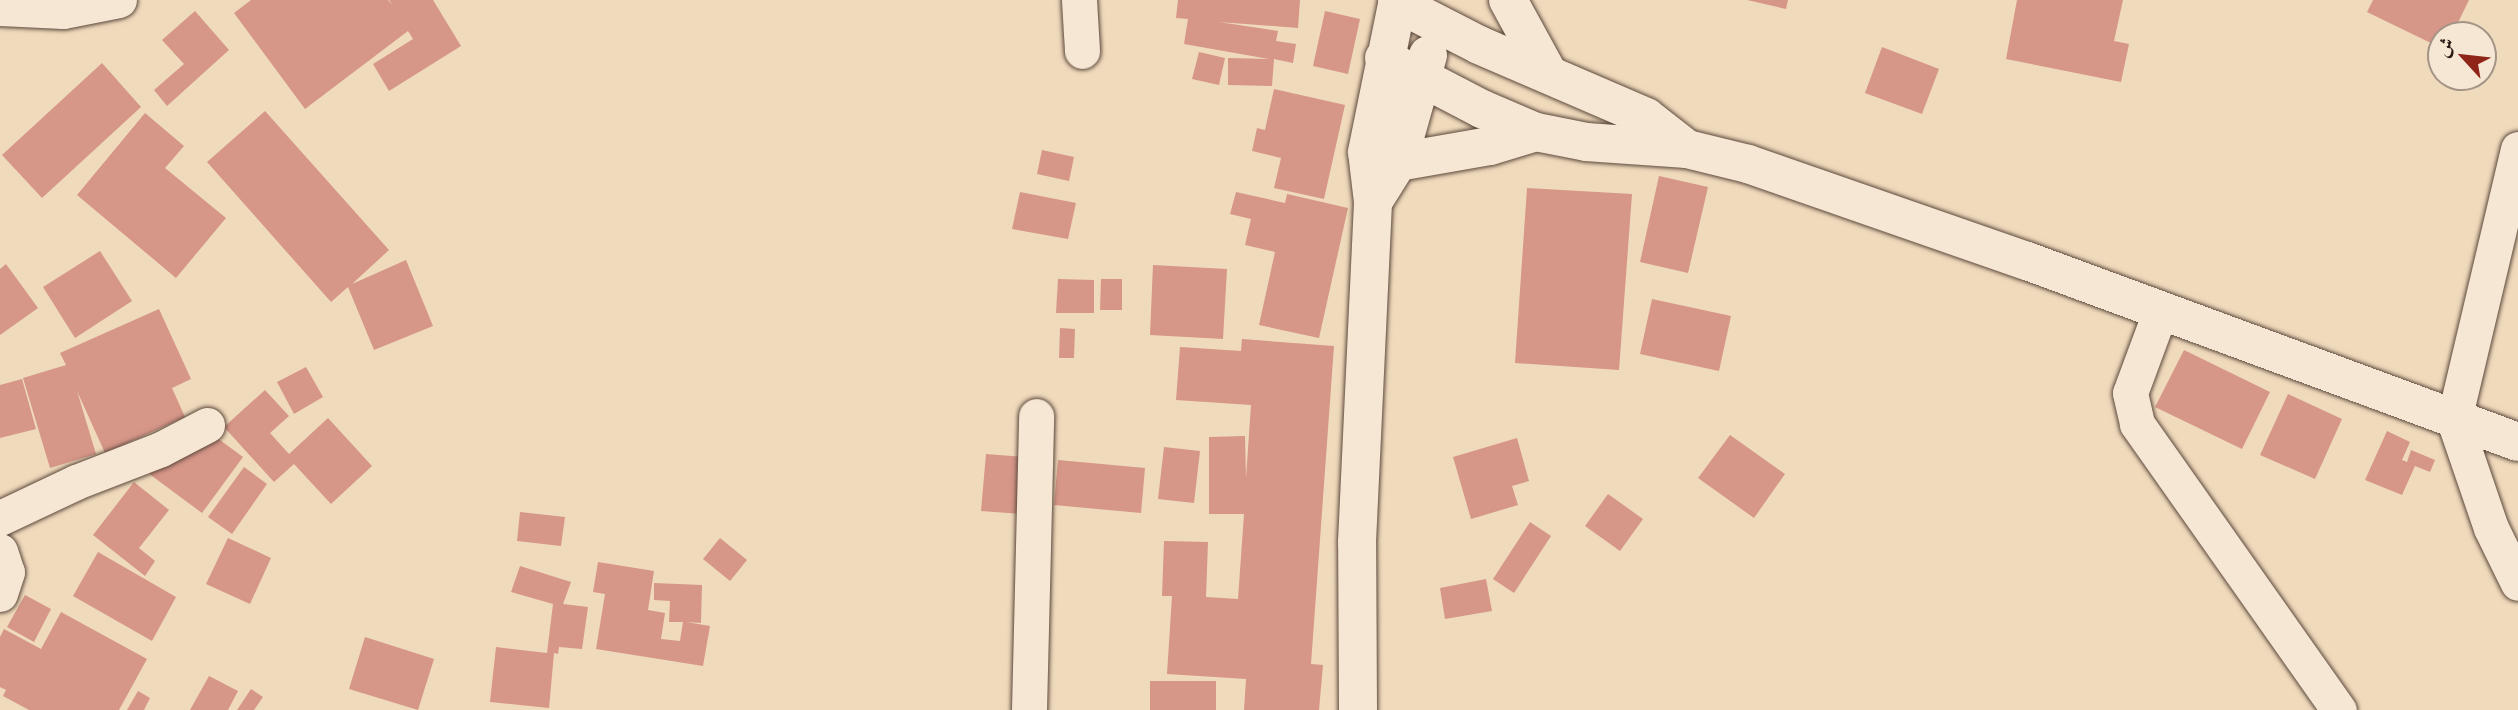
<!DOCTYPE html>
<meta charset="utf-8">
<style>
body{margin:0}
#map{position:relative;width:2518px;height:710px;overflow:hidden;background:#f0dabc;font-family:"IM FELL Double Pica",Amiri,serif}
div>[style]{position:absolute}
.building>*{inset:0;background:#d69688}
.roads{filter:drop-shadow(0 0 2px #5c483c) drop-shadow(0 0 2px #5c483c)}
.street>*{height:35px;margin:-17.5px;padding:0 17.5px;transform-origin:17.5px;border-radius:17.5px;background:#f5e7d3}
.secondary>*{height:38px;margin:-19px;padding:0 19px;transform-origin:19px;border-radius:19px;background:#f5e7d3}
span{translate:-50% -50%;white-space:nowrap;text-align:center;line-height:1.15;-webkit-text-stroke:5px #f5e7d3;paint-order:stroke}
.north{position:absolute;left:2427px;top:21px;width:70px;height:70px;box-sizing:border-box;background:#f5e7d3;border:2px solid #a49486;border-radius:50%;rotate:297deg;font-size:19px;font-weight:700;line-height:28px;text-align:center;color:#2a1812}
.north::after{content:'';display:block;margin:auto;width:24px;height:32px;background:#8f2418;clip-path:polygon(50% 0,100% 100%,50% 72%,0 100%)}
</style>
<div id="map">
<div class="building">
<div style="clip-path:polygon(251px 0,388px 0,393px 6px,389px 0,433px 0,461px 46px,389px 91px,373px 64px,413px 39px,408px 31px,305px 109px,234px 13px)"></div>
<div style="clip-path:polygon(1178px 0,1300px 0,1298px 28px,1219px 22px,1278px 31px,1276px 41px,1296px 44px,1293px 63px,1274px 59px,1272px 86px,1228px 85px,1228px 58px,1269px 59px,1184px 44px,1188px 19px,1176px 18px)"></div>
<div style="clip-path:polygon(1747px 0,1788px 0,1786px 9px)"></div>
<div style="clip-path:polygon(2017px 0,2123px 0,2114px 41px,2129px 44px,2121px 82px,2006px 59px)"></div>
<div style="clip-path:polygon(2373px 0,2469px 0,2452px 35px,2441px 35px,2441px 48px,2367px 12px)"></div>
<div style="clip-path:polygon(195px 11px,229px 50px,167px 106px,154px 90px,184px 64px,162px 40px)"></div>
<div style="clip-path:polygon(1325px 11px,1360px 19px,1348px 74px,1313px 66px)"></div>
<div style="clip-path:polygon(1882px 47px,1939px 69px,1922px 114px,1865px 93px)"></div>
<div style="clip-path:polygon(1199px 52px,1225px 58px,1219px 85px,1192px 79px)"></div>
<div style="clip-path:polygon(102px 63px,141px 107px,42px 198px,2px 155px)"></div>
<div style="clip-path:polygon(1274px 89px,1345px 105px,1324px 199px,1274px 188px,1281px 158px,1252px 151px,1257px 128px,1265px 130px)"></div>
<div style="clip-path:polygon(265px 111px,389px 250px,352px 284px,406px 260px,433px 326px,374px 350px,348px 287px,331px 302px,207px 162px)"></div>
<div style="clip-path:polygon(145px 113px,184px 146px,165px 168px,226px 218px,176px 278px,77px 195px)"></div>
<div style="clip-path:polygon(1042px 150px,1074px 157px,1069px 181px,1037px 174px)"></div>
<div style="clip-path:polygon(1659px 176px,1708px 187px,1688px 273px,1640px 262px)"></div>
<div style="clip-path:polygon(1527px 188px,1632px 194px,1619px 370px,1515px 363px)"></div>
<div style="clip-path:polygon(1020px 192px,1076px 203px,1068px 239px,1012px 229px)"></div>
<div style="clip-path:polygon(1236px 192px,1285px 203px,1287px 194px,1348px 208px,1319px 338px,1259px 325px,1275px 252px,1245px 245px,1251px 219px,1230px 214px)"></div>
<div style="clip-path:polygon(100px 251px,132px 301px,75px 338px,43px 287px)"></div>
<div style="clip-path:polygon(6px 264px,38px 308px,0 335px,0 269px)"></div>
<div style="clip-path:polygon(1153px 265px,1227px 269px,1223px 339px,1150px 335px)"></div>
<div style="clip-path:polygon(1058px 279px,1094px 280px,1094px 313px,1056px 313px)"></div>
<div style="clip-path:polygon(1101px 279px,1122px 279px,1122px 310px,1100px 310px)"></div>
<div style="clip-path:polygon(1652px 299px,1731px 316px,1719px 371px,1640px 354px)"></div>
<div style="clip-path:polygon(159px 309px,191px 379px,172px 388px,185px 417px,105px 453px,77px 391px,96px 454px,50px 468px,23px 378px,66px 365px,60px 353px)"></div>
<div style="clip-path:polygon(1060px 328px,1075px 329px,1074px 358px,1059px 358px)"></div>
<div style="clip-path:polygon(1242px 339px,1334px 346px,1311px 664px,1323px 665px,1319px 710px,1244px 710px,1246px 679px,1167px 674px,1172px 596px,1162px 596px,1164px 541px,1208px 542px,1206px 597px,1238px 599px,1244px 514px,1209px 514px,1209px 437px,1245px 436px,1246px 478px,1251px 405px,1176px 400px,1180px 347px,1241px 351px)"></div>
<div style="clip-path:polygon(2184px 350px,2270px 392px,2242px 449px,2155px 407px)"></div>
<div style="clip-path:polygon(306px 367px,323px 397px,294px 414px,277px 382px)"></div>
<div style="clip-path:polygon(22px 379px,36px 429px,0 438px,0 385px)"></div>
<div style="clip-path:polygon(265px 390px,289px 416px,270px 433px,289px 454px,328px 418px,372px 466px,331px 504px,294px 464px,274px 482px,224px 427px)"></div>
<div style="clip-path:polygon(2288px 394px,2342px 419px,2315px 479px,2260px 455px)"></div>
<div style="clip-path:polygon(205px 429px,243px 457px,202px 513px,148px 473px,167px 448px,182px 459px)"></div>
<div style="clip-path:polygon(2387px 431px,2410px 442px,2402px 460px,2407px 462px,2411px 450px,2435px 460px,2430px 472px,2415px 466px,2402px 495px,2365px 480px)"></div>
<div style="clip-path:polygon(1730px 435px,1785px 474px,1754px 518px,1698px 478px)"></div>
<div style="clip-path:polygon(1517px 438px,1529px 481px,1512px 486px,1518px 505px,1471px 519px,1453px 457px)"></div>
<div style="clip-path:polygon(1164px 447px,1200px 451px,1194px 503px,1158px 499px)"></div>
<div style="clip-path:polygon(986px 454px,1024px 457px,1033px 515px,981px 511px)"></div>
<div style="clip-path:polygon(1058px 460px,1145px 468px,1141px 513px,1054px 505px)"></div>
<div style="clip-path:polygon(244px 467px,267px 484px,232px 534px,208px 517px)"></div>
<div style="clip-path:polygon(134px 482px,169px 510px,139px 548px,155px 561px,145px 576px,93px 535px)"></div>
<div style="clip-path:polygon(1608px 494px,1643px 519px,1620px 551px,1585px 526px)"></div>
<div style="clip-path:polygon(520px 512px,565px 517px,561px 546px,517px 541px)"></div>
<div style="clip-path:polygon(1530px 522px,1551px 536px,1514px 593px,1493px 579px)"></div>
<div style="clip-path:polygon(228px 538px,271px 558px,250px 604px,206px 584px)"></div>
<div style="clip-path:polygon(720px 538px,747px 560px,730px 581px,703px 559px)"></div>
<div style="clip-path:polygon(98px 552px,176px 597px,152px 641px,73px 596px)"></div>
<div style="clip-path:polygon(598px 562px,654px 571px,648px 610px,665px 613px,661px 639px,680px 641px,683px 622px,669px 622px,670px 601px,654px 600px,654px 583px,702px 585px,701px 623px,686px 622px,710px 626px,703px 666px,596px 649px,605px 594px,593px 592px)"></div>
<div style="clip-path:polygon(520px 566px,571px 582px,563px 604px,588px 607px,582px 649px,559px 647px,558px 654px,554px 653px,549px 708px,490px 702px,496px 647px,547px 653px,553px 604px,511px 592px)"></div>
<div style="clip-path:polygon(1486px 579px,1492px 611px,1445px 619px,1440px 588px)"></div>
<div style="clip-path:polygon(25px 595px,51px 609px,34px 642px,7px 627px)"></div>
<div style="clip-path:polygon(61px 612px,147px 659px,119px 710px,29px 710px,3px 696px,6px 690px,0 687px,0 637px,4px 629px,41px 649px)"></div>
<div style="clip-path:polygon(365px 637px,434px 659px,418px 710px,349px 689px)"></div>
<div style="clip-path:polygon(209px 676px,238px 691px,228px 710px,190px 710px)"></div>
<div style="clip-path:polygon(1150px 681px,1216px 681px,1216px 710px,1150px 710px)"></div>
<div style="clip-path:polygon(251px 689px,263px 697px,254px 710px,237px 710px)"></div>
<div style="clip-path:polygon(138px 691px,150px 698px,144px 710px,127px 710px)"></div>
</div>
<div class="roads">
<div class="street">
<div style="left:1079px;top:0;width:51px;rotate:86.6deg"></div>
<div style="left:0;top:8px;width:63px;rotate:2.7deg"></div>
<div style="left:63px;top:11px;width:57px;rotate:-11.1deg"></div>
<div style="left:2518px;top:149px;width:278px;rotate:103.3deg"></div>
<div style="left:2454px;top:420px;width:114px;rotate:71.1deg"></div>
<div style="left:2491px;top:528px;width:61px;rotate:63.9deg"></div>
<div style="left:2160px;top:312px;width:86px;rotate:110.3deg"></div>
<div style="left:2130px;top:393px;width:32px;rotate:77deg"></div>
<div style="left:2137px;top:424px;width:350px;rotate:54.8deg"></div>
<div style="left:0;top:518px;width:84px;rotate:-25.3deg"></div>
<div style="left:76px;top:482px;width:91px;rotate:-21.2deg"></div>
<div style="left:161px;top:449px;width:52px;rotate:-27.6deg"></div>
<div style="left:0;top:551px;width:22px;rotate:72deg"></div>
<div style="left:7px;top:572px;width:23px;rotate:108deg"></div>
<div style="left:1029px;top:710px;width:294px;rotate:-88.6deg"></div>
</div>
<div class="secondary">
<div style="left:1508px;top:0;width:85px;rotate:61.3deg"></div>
<div style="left:1397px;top:3px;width:92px;rotate:27.1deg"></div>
<div style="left:1479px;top:45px;width:182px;rotate:23.3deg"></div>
<div style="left:1646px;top:117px;width:52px;rotate:38deg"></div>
<div style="left:1384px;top:58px;width:110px;rotate:27.5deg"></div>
<div style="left:1482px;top:109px;width:59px;rotate:23.1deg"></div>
<div style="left:1536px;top:132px;width:51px;rotate:11.3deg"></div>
<div style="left:1586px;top:142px;width:101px;rotate:4deg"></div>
<div style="left:1687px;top:149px;width:63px;rotate:13.8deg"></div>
<div style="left:1748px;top:164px;width:295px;rotate:19.2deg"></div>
<div style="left:2027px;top:261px;width:523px;rotate:20.24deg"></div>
<div style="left:1398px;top:162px;width:93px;rotate:-9.9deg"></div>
<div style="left:1490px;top:146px;width:48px;rotate:-16.9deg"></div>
<div style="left:1373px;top:202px;width:47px;rotate:-58deg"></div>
<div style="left:1398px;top:162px;width:111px;rotate:-74.3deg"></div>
<div style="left:1358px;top:710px;width:168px;rotate:-90.3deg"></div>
<div style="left:1357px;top:542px;width:340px;rotate:-87.3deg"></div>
<div style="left:1373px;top:202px;width:50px;rotate:-96.8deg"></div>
<div style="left:1367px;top:152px;width:155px;rotate:-78.5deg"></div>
</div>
</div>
<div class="north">ش</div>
</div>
